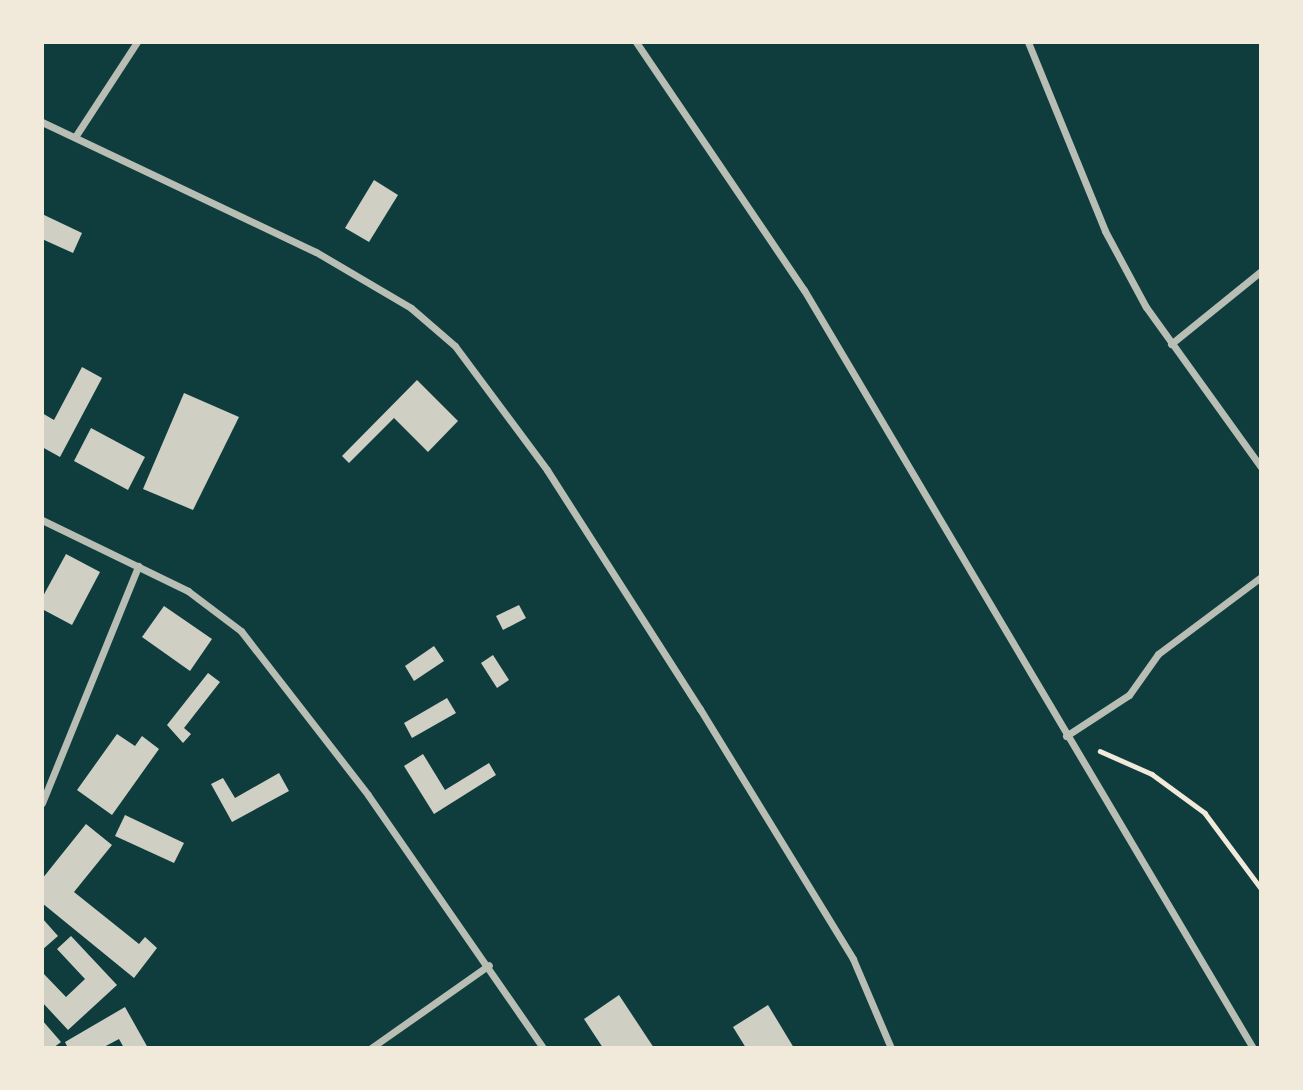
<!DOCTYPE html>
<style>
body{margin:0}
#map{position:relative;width:1303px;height:1090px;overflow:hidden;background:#0f3d3e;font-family:"Nunito Sans",sans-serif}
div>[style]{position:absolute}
.building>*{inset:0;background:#cfcfc3}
.path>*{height:4.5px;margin:-2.25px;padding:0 2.25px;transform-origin:2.25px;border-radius:2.25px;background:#f1e9da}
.minor>*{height:7px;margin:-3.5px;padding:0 3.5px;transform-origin:3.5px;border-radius:3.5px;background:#b8beb3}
span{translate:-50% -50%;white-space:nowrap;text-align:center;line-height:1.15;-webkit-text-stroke:5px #f1e9da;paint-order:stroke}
.frame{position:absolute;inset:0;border:44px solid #f1e9da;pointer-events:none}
</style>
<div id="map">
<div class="building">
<div style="clip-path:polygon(374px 180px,398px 195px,369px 242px,345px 228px)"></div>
<div style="clip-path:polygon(42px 214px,82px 233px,73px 253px,42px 239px)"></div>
<div style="clip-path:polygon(82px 367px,102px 378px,60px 457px,42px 447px,42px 413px,54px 420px)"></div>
<div style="clip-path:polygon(417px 380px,458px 421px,428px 452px,394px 418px,349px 463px,342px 456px)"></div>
<div style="clip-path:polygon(184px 393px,239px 417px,193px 510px,143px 489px)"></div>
<div style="clip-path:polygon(91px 428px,145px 457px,128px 490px,74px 461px)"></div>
<div style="clip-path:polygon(66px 554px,100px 572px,72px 625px,42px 609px,42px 598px)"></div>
<div style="clip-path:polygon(519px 605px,526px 618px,503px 630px,496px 616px)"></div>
<div style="clip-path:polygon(164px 606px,212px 639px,190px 671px,142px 637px)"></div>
<div style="clip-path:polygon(434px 646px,444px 661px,414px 681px,405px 666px)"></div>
<div style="clip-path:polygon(493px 655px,509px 680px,497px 688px,481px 663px)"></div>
<div style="clip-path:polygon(208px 673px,220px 682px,184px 728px,191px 734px,183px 743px,167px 725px)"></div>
<div style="clip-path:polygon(447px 698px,456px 713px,412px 738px,404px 723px)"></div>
<div style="clip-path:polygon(117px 734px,135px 746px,142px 736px,159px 749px,112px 815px,77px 790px)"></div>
<div style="clip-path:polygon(423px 754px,445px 790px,489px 763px,496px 775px,434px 814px,404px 766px)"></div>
<div style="clip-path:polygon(279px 773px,289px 791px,232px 822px,211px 784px,223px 778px,235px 798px)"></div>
<div style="clip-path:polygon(125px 815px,184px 843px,174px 863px,115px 836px)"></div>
<div style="clip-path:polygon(86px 824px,112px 845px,74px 892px,139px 944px,145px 937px,157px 948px,134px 978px,42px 903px,42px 879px)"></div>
<div style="clip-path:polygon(42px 918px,58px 936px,42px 950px)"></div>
<div style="clip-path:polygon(71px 936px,117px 985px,68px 1030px,42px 1002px,42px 972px,66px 997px,85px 979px,57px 949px)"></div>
<div style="clip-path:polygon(619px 995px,654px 1048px,603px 1048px,584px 1019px)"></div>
<div style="clip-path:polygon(768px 1005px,794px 1048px,746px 1048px,733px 1027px)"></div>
<div style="clip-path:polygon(125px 1007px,148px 1048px,124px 1048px,119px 1039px,102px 1048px,68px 1048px,65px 1042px)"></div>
<div style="clip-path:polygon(42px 1020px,61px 1042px,53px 1048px,42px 1048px)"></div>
</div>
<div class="path">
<div style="left:1100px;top:751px;width:57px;rotate:23.9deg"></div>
<div style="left:1152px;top:774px;width:66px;rotate:36.3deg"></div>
<div style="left:1205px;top:813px;width:94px;rotate:53.3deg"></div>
</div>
<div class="minor">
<div style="left:636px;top:42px;width:300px;rotate:55.9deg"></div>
<div style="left:804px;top:290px;width:881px;rotate:59.36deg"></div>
<div style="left:1028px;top:42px;width:204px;rotate:67.8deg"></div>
<div style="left:1105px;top:231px;width:86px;rotate:61.7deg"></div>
<div style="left:1146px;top:307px;width:197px;rotate:54.3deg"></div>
<div style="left:42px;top:122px;width:303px;rotate:25.4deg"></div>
<div style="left:316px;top:252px;width:110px;rotate:30.5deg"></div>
<div style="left:411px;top:308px;width:58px;rotate:40.8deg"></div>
<div style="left:455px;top:346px;width:154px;rotate:53.4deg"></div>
<div style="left:547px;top:470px;width:284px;rotate:57.4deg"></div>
<div style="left:700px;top:709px;width:293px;rotate:58.5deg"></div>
<div style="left:853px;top:959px;width:97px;rotate:66.9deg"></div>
<div style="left:75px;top:137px;width:113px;rotate:-56.9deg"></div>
<div style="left:1171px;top:344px;width:116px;rotate:-39deg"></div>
<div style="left:42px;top:520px;width:162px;rotate:25.9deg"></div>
<div style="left:188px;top:591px;width:66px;rotate:37deg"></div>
<div style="left:241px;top:631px;width:207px;rotate:52.2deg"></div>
<div style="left:368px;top:795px;width:308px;rotate:55.3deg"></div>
<div style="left:1066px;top:736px;width:75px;rotate:-33.1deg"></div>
<div style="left:1129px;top:695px;width:50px;rotate:-54.7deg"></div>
<div style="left:1158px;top:654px;width:129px;rotate:-36.8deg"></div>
<div style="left:42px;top:803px;width:256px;rotate:-67.9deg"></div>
<div style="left:371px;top:1048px;width:144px;rotate:-35.1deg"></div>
</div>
<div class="frame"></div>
</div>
